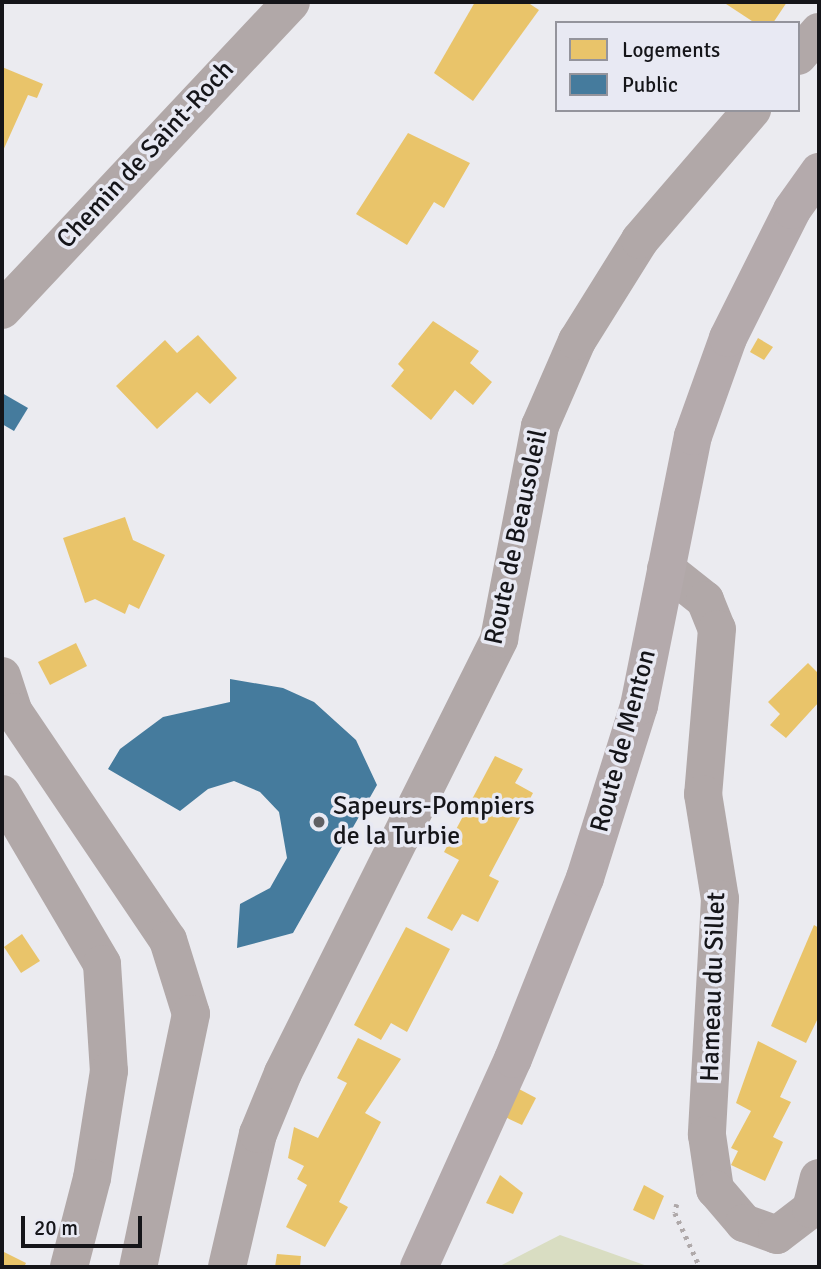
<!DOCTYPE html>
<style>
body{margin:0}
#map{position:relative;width:821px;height:1269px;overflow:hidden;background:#ebebf0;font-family:Signika,sans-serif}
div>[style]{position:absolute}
.green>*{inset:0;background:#d9ddc2}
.homes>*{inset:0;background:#e9c46a}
.public>*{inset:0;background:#457b9d}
.path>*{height:4.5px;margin-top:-2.25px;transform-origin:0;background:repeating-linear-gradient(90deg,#afa9aa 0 3.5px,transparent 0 8.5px)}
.minor>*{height:38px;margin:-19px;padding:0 19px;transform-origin:19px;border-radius:19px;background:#b1a8a8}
.major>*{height:38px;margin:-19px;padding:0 19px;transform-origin:19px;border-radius:19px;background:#b4aaac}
.dots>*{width:19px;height:19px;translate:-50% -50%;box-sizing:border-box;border:4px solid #e8e9f3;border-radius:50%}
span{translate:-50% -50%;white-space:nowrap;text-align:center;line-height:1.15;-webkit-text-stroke:7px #e8e9f3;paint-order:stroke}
.street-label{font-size:26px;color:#151519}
.poi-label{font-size:26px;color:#151519}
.left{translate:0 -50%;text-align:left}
.frame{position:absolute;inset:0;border:4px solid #151519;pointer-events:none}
.legend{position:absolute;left:555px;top:21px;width:245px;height:91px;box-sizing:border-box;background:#e8e9f3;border:2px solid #94949c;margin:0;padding:9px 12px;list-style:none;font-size:21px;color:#151519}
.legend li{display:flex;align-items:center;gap:14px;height:35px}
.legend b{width:35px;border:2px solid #94949c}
.scale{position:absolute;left:21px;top:1216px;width:121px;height:32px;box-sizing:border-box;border:4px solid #151519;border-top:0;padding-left:9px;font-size:21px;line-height:24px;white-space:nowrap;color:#151519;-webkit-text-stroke:5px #e8e9f3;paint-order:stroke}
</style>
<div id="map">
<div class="green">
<div style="clip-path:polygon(560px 1235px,650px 1267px,498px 1267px)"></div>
</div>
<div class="homes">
<div style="clip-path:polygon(475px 2px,527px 2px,539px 10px,473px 101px,434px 73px)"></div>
<div style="clip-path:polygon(723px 2px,787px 2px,773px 23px,755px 23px)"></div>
<div style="clip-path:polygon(2px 67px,43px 84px,37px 98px,28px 95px,2px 153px)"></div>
<div style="clip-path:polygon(408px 133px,470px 163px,444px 208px,434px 202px,407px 245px,356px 214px)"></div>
<div style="clip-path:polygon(433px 321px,479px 351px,470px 363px,492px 382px,473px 405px,455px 390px,431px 420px,391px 386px,404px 370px,398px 364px)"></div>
<div style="clip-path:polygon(198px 335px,237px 378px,210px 404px,197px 392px,157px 429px,116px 386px,165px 340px,177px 353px)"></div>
<div style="clip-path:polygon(758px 338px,773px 347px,764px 360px,750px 352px)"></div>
<div style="clip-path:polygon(125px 517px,133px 540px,165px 555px,139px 609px,129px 604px,125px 614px,95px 599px,85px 603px,63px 538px)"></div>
<div style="clip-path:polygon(76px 643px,87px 666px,50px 685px,38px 662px)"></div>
<div style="clip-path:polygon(808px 663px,819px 674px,819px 702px,786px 738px,770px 725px,780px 714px,768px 702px)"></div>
<div style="clip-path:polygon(495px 756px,523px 769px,515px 783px,533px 793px,489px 876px,499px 881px,478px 922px,462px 914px,452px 931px,427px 918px,459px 860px,444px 852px)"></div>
<div style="clip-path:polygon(814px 925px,819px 928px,819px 1016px,806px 1043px,771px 1026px)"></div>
<div style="clip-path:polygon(406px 927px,450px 949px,407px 1032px,391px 1023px,381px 1040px,354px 1025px)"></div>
<div style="clip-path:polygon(22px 934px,40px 961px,21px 973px,4px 947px)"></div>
<div style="clip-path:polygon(358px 1038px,401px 1059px,365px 1113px,381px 1122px,339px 1202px,348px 1207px,325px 1247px,286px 1227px,307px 1185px,297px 1179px,304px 1166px,288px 1158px,294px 1127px,318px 1138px,347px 1083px,337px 1078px)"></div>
<div style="clip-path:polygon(758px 1041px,797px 1061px,780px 1097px,791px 1102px,773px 1137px,783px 1142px,765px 1181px,731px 1165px,738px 1151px,731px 1148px,751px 1111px,736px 1103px)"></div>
<div style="clip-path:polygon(519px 1089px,536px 1098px,522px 1125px,505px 1117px)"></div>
<div style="clip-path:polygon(500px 1175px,523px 1193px,513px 1214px,486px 1203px)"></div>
<div style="clip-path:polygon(644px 1185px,664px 1196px,654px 1220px,633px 1210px)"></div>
<div style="clip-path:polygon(2px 1251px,26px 1263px,24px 1267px,2px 1267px)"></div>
<div style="clip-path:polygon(277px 1254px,301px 1256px,300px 1267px,275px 1267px)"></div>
</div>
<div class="public">
<div style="clip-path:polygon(2px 393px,28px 408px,14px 431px,2px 424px)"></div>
<div style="clip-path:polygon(230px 679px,283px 688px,314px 702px,356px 740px,377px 785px,293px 933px,237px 948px,240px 904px,270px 888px,287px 858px,279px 812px,260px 792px,234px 781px,208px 789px,180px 811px,108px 769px,120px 749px,163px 717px,230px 702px)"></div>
</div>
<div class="path">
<div style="left:677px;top:1204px;width:9px;rotate:103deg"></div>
<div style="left:675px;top:1213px;width:60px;rotate:65.2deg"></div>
</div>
<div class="minor">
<div style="left:798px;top:56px;width:32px;rotate:-49deg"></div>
<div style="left:2px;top:310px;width:422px;rotate:-46.8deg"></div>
<div style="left:666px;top:569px;width:50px;rotate:38.5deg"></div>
<div style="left:705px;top:600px;width:31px;rotate:68deg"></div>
<div style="left:717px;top:629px;width:166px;rotate:94.8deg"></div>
<div style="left:703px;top:794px;width:106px;rotate:80.8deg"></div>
<div style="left:720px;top:899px;width:236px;rotate:93.2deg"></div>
<div style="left:707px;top:1135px;width:55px;rotate:81.6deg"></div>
<div style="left:715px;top:1189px;width:45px;rotate:49.5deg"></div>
<div style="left:744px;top:1223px;width:35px;rotate:20deg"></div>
<div style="left:777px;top:1235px;width:43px;rotate:-37.4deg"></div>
<div style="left:811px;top:1209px;width:32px;rotate:-76deg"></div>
<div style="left:2px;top:676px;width:38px;rotate:72deg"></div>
<div style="left:14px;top:712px;width:275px;rotate:56deg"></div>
<div style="left:168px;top:940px;width:77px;rotate:72.7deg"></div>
<div style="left:191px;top:1014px;width:258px;rotate:101.8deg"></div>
<div style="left:2px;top:794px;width:197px;rotate:59.5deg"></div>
<div style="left:102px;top:964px;width:107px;rotate:86.3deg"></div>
<div style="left:109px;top:1071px;width:108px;rotate:99deg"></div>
<div style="left:92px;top:1178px;width:92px;rotate:104.5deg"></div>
<div style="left:227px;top:1267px;width:137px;rotate:-76.9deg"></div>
<div style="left:258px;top:1134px;width:66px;rotate:-67.7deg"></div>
<div style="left:283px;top:1073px;width:485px;rotate:-63.5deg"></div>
<div style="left:499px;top:639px;width:217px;rotate:-79.1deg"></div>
<div style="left:540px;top:426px;width:93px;rotate:-66.5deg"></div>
<div style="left:577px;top:341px;width:119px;rotate:-58deg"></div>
<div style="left:640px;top:240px;width:172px;rotate:-49.3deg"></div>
</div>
<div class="major">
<div style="left:419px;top:1267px;width:228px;rotate:-65.7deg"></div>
<div style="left:513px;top:1059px;width:195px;rotate:-68.3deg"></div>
<div style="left:585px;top:878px;width:180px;rotate:-72.6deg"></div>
<div style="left:639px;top:706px;width:275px;rotate:-78.7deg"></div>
<div style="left:693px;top:436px;width:104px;rotate:-70.3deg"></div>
<div style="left:728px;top:338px;width:143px;rotate:-63.4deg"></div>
<div style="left:792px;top:210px;width:47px;rotate:-54.6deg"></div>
</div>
<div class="dots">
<div style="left:319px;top:822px;background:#606064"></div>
</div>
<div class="street-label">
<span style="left:146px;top:155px;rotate:-47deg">Chemin de Saint-Roch</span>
<span style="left:517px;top:537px;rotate:-78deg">Route de Beausoleil</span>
<span style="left:624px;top:741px;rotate:-75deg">Route de Menton</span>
<span style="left:714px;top:987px;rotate:-88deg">Hameau du Sillet</span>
</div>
<div class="poi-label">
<span class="left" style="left:333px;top:822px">Sapeurs-Pompiers<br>de la Turbie</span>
</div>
<div class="frame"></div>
<ul class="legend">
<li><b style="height:19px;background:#e9c46a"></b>Logements</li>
<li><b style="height:19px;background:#457b9d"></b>Public</li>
</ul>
<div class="scale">20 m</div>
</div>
